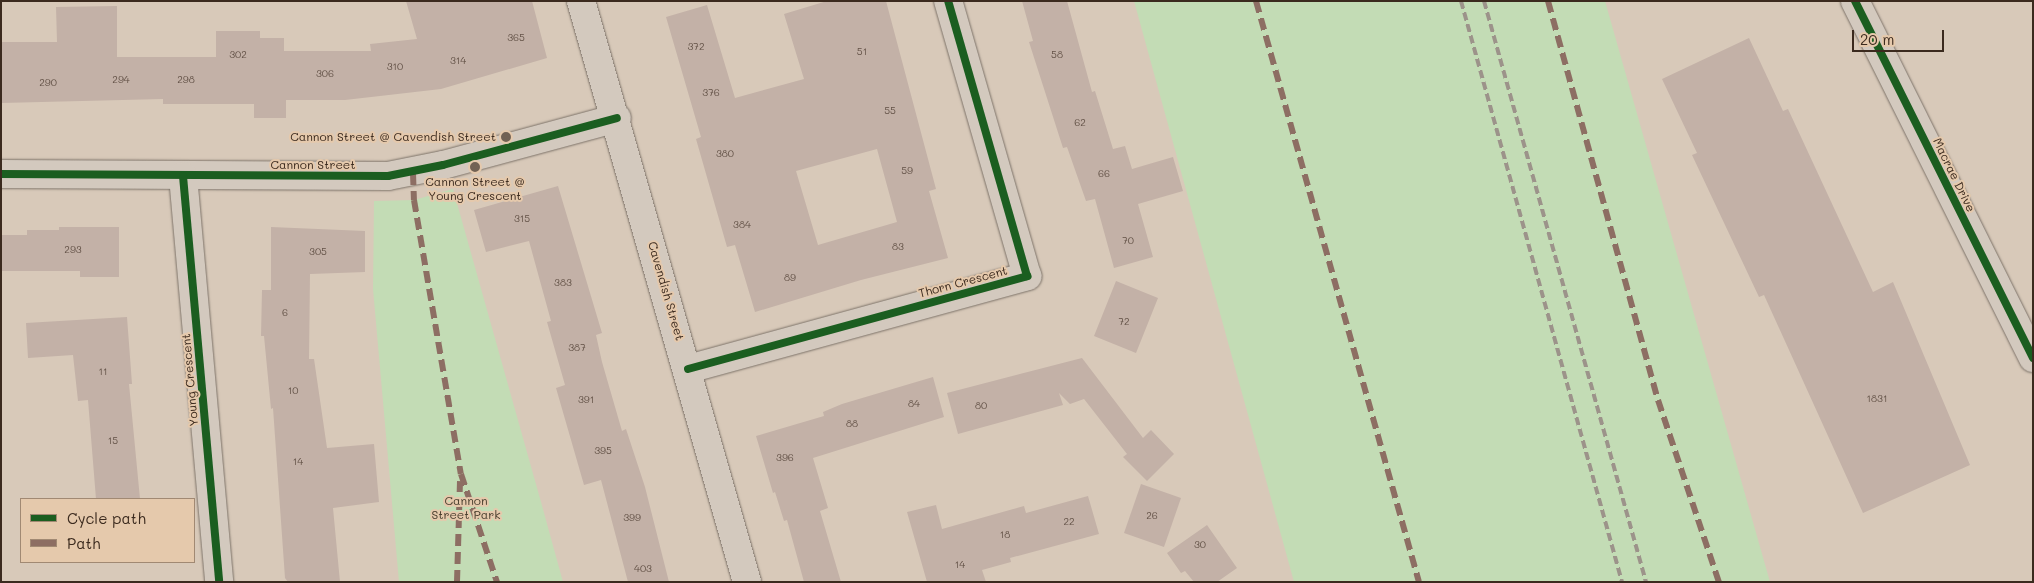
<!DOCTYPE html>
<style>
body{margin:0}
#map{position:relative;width:2034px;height:583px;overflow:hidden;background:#d8c9b9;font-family:Mali,sans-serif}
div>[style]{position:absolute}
.green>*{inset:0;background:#c3dcb5}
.building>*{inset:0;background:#c3b1a7}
.roads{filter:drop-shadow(0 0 1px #7d7369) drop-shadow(0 0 1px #7d7369)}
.minor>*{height:28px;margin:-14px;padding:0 14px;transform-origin:14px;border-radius:14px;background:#d3c9be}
.tertiary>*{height:28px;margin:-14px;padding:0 14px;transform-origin:14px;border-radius:14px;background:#d3c9be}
.rail>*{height:4px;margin-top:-2px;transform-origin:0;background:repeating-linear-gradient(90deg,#9c938a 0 8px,transparent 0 12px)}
.quiet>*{height:6px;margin-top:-3px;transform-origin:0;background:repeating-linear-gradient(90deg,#8d6e63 0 12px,transparent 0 18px)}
.cycleway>*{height:8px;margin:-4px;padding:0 4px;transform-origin:4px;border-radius:4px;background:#1b5e20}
.dots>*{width:14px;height:14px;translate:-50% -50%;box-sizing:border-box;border:2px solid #e5c9ac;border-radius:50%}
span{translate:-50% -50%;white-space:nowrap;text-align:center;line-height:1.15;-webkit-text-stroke:4px #e5c9ac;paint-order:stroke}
.number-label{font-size:10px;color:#625146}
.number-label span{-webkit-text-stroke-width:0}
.poi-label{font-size:12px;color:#3b2a1e}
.right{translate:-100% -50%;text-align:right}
.street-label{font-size:12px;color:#3b2a1e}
.park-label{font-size:12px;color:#473d2d}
.frame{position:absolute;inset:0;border:2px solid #3b2a1e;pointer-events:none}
.legend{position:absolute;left:20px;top:498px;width:175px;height:65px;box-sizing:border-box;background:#e5c9ac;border:1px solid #a18973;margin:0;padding:6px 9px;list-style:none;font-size:15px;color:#3b2a1e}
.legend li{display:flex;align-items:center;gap:10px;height:25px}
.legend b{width:25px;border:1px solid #a18973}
.scale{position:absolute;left:1852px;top:30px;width:92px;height:22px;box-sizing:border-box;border:2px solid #3b2a1e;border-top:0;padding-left:6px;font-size:15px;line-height:18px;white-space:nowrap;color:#3b2a1e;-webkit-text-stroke:4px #e5c9ac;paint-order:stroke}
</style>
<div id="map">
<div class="green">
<div style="clip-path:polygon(1134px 1px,1605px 1px,1770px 582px,1294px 582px)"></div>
<div style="clip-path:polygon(453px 189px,541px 502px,563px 582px,399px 582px,373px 289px,374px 201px,414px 200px)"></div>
</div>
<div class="building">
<div style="clip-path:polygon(406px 1px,532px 1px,547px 58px,441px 89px,345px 100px,286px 100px,286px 118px,254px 118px,254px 104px,163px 104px,163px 99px,1px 103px,1px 42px,57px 42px,56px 7px,117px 6px,117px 57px,216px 57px,216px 31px,260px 31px,260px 38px,284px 38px,284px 51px,371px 51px,370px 44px,417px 39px)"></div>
<div style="clip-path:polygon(evenodd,827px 1px,886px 1px,936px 189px,929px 191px,948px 258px,861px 280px,755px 312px,735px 245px,727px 247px,696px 139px,701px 137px,666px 17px,707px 5px,735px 98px,804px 79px,784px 14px,827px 1px,877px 149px,897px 222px,818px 245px,796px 171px,877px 149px)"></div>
<div style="clip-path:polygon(1022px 1px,1067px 1px,1092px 92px,1095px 91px,1113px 149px,1125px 146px,1132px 169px,1173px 157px,1183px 191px,1138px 204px,1153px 257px,1114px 268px,1095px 199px,1086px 201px,1067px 147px,1063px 148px,1029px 42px,1033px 41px)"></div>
<div style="clip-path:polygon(1749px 38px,1783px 111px,1788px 109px,1873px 292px,1893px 282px,1970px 465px,1863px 513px,1764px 295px,1759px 297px,1692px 155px,1697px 153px,1662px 79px)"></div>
<div style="clip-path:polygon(558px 186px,602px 333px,596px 335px,602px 362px,622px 431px,626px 429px,645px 487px,669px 582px,628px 582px,601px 480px,584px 485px,556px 388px,565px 385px,547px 322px,551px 321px,529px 241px,486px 252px,474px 210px)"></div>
<div style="clip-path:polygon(59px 227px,119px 227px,119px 277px,80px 277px,80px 271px,1px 271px,1px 235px,27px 235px,27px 230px,59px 230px)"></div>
<div style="clip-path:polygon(271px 227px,365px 231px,365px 272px,310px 274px,309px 359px,314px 359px,327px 448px,374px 444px,379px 502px,333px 508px,340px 582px,288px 582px,285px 578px,273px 408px,271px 409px,264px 336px,261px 336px,262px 290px,271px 290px)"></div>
<div style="clip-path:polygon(1116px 281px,1158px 298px,1136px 353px,1094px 336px)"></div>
<div style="clip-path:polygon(127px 317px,132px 384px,129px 384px,140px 499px,96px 499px,88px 400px,78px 401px,73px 355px,28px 358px,26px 323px)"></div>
<div style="clip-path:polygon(1082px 358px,1143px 438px,1151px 430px,1174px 454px,1147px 481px,1123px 457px,1127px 454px,1084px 399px,1070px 404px,1059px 393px,1063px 405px,958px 434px,947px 393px)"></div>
<div style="clip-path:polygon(933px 377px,944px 417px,813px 458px,828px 508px,820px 511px,841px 582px,804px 582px,787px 520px,784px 521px,775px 492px,773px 493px,756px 436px,824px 416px,823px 412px,842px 404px)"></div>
<div style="clip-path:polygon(1141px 484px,1181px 498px,1164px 547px,1124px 533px)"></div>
<div style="clip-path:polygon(1088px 496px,1099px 534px,1010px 558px,1011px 562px,982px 570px,986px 582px,927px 582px,907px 512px,936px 505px,942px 529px,1024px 506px,1026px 513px)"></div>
<div style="clip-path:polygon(1207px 525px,1237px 568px,1217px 582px,1194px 582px,1185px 571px,1181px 573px,1167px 553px)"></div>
</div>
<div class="roads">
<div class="minor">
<div style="left:1855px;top:1px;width:399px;rotate:63.5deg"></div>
<div style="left:1px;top:174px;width:387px;rotate:0.3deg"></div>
<div style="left:388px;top:176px;width:56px;rotate:-11.3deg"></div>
<div style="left:443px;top:165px;width:180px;rotate:-15.1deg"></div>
<div style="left:183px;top:176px;width:408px;rotate:84.9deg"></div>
<div style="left:688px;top:369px;width:352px;rotate:-15.3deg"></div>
<div style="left:1027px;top:276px;width:286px;rotate:-106deg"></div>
</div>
<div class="tertiary">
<div style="left:581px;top:1px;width:604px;rotate:74.05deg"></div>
</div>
</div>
<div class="rail">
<div style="left:1461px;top:1px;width:603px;rotate:74.51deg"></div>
<div style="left:1484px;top:1px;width:603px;rotate:74.42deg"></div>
</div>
<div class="quiet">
<div style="left:1256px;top:1px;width:603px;rotate:74.33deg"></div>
<div style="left:1548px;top:1px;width:414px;rotate:74.6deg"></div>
<div style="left:1658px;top:400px;width:192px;rotate:71.5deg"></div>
<div style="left:413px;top:173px;width:27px;rotate:88deg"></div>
<div style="left:414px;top:200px;width:278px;rotate:80.3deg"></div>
<div style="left:461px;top:474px;width:114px;rotate:71.6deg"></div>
<div style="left:457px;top:582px;width:101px;rotate:-88.3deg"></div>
</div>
<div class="cycleway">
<div style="left:1855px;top:1px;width:399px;rotate:63.5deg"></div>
<div style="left:1px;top:174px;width:387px;rotate:0.3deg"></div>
<div style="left:388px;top:176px;width:56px;rotate:-11.3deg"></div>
<div style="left:443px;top:165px;width:180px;rotate:-15.1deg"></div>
<div style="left:183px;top:176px;width:408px;rotate:84.9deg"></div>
<div style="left:688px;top:369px;width:352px;rotate:-15.3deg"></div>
<div style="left:1027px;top:276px;width:286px;rotate:-106deg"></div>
</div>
<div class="dots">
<div style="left:506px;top:137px;background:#726254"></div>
<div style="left:475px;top:167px;background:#726254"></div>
</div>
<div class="number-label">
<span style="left:516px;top:38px">365</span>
<span style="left:696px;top:47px">372</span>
<span style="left:862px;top:52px">51</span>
<span style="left:238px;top:55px">302</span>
<span style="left:1057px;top:55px">58</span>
<span style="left:458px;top:61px">314</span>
<span style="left:395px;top:67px">310</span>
<span style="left:325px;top:74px">306</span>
<span style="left:121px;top:80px">294</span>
<span style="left:186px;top:80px">298</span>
<span style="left:48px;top:83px">290</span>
<span style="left:711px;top:93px">376</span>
<span style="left:890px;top:111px">55</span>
<span style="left:1080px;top:123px">62</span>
<span style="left:725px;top:154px">380</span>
<span style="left:907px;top:171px">59</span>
<span style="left:1104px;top:174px">66</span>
<span style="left:522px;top:219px">315</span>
<span style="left:742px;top:225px">384</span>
<span style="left:1128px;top:241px">70</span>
<span style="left:898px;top:247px">83</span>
<span style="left:73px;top:250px">293</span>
<span style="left:318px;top:252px">305</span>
<span style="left:790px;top:278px">89</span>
<span style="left:563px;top:283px">383</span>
<span style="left:285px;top:313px">6</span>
<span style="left:1124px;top:322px">72</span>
<span style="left:577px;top:348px">387</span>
<span style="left:103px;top:372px">11</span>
<span style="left:293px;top:391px">10</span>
<span style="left:1877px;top:399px">1831</span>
<span style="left:586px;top:400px">391</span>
<span style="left:914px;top:404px">84</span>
<span style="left:981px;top:406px">80</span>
<span style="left:852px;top:424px">88</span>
<span style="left:113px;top:441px">15</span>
<span style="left:603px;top:451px">395</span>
<span style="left:785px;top:458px">396</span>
<span style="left:298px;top:462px">14</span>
<span style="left:1152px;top:516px">26</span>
<span style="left:632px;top:518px">399</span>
<span style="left:1069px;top:522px">22</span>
<span style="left:1005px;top:535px">18</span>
<span style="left:1200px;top:545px">30</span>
<span style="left:960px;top:565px">14</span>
<span style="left:643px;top:569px">403</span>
</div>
<div class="poi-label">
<span class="right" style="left:496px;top:137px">Cannon Street @ Cavendish Street</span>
<span style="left:475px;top:189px">Cannon Street @<br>Young Crescent</span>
</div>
<div class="street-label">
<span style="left:313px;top:165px">Cannon Street</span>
<span style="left:1954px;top:175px;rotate:64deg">Macrae Drive</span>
<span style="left:963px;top:282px;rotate:-15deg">Thorn Crescent</span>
<span style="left:666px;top:291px;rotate:74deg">Cavendish Street</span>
<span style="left:190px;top:380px;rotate:-95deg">Young Crescent</span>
</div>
<div class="park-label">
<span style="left:466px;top:508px">Cannon<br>Street Park</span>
</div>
<div class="frame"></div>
<ul class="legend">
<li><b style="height:6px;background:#1b5e20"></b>Cycle path</li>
<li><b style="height:6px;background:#8d6e63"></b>Path</li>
</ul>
<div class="scale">20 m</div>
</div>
